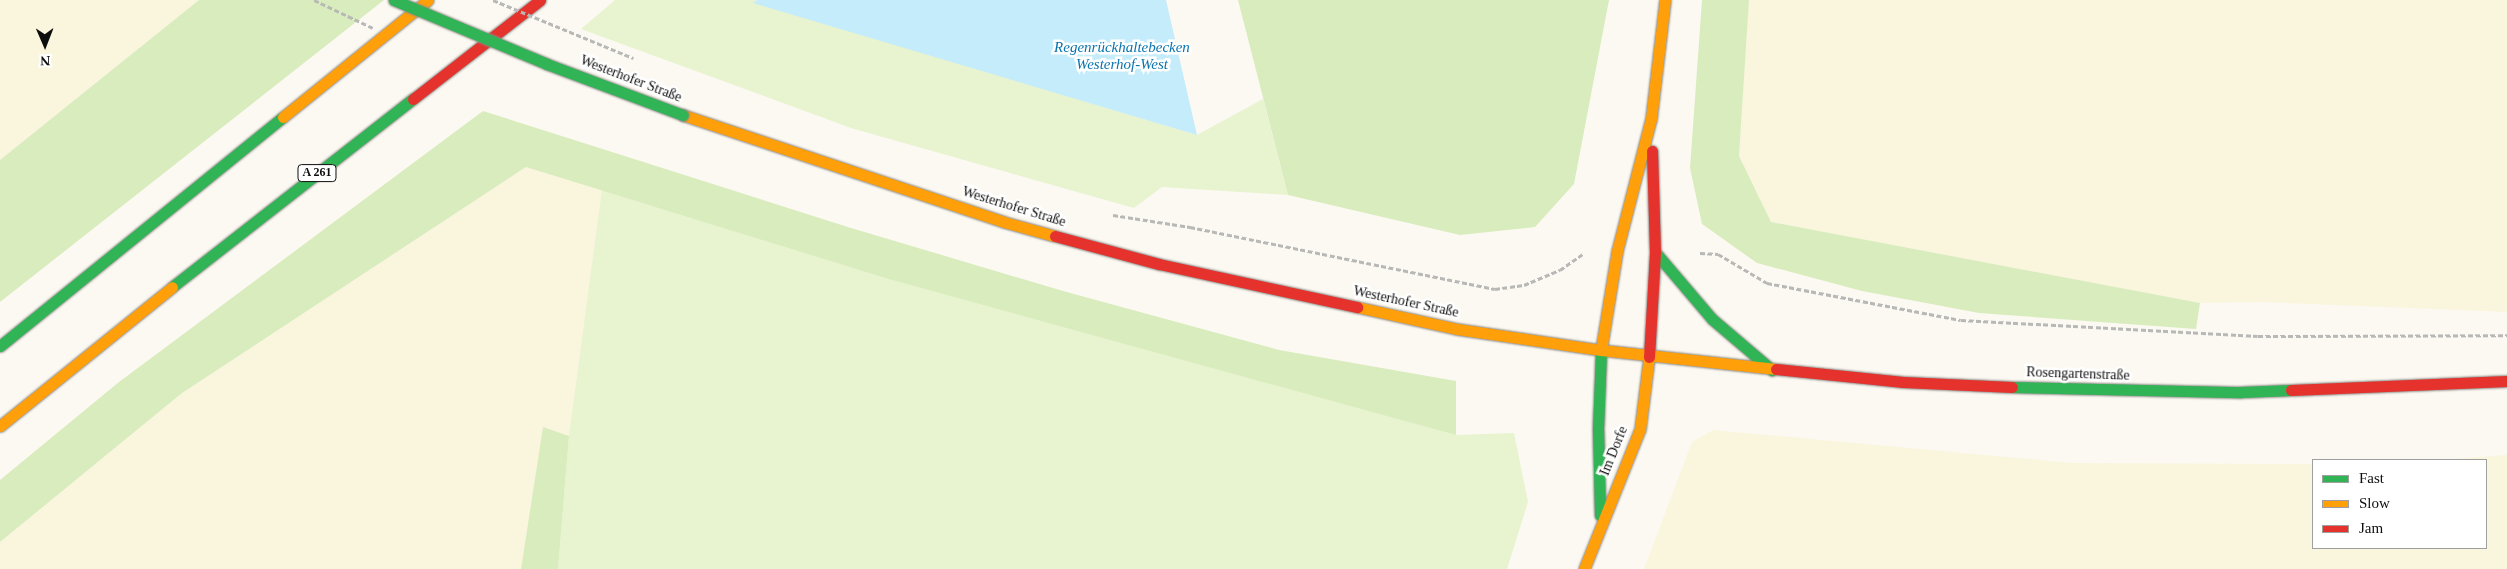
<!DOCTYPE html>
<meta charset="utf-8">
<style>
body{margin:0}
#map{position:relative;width:2507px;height:569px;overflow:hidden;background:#fcf9f2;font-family:Georgia,serif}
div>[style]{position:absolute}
.farmland>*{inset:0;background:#faf5dd}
.green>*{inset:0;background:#e8f3cf}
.forest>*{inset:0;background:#d9ecbd}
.water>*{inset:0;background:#c5ecfa}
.path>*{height:3px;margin-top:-1.5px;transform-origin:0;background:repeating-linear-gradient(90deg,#b8b8b6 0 5px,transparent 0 7.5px)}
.roads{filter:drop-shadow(0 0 1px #8c8a87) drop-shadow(0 0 1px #8c8a87)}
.fast>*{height:11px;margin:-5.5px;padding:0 5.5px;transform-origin:5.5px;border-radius:5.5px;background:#30b455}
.slow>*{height:11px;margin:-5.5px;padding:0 5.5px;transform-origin:5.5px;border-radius:5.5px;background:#ff9f0a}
.jam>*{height:11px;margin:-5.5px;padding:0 5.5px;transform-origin:5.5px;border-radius:5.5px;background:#e5322d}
.path-bridge>*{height:3px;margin-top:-1.5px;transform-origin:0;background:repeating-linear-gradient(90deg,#b8b8b6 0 5px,transparent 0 7.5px)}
.bridges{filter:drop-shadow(0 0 1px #8c8a87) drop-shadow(0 0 1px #8c8a87)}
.fast-bridge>*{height:11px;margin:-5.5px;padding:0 5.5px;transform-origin:5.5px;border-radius:5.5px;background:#30b455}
span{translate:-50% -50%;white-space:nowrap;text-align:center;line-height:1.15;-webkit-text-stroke:5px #fff;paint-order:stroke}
.shield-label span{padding:1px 4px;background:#fff;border:1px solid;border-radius:4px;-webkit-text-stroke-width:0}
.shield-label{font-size:12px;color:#0e0e0e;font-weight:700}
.street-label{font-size:14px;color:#0e0e0e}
.water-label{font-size:15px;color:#0974ad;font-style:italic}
.legend{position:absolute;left:2312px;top:459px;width:175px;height:90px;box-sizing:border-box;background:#fff;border:1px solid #9f9f9f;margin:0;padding:6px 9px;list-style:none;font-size:15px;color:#0e0e0e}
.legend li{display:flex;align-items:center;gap:10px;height:25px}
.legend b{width:25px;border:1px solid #9f9f9f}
.north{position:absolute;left:20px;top:20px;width:50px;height:50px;-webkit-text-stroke:4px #fff;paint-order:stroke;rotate:179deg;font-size:14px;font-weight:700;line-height:20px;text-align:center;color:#0e0e0e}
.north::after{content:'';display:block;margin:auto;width:18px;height:22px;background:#0e0e0e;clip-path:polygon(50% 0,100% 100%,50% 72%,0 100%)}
</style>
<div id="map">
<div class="farmland">
<div style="clip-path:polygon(0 0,199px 0,0 160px)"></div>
<div style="clip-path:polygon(1749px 0,2507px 0,2507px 312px,2263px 302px,2200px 303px,1771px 222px,1739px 156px)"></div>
<div style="clip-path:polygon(526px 167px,602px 189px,569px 436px,543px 427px,521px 569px,0 569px,0 542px,182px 393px)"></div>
<div style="clip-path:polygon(1713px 430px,2072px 463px,2313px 464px,2313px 548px,2486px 548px,2486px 460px,2438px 460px,2507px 455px,2507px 569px,1644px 569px,1692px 442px)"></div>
</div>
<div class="green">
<div style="clip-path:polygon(615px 0,757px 0,754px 2px,1197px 135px,1263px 99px,1288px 195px,1162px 187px,1134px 208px,851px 128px,581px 29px)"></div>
<div style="clip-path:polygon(602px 189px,1456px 435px,1514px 433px,1528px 502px,1507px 569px,558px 569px,569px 436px)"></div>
</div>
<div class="forest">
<div style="clip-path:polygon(199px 0,384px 0,0 302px,0 160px)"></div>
<div style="clip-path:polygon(1238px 0,1609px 0,1574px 184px,1535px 227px,1460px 235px,1288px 195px)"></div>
<div style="clip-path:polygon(1702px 0,1749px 0,1739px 156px,1771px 222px,2200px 303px,2196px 329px,1979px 313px,1862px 291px,1757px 263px,1702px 224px,1690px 168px)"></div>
<div style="clip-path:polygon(483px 111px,851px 228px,1063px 291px,1279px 350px,1456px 381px,1456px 435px,889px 279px,526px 167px,182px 393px,0 542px,0 480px,119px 382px)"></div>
<div style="clip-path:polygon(543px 427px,569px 436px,558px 569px,521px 569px)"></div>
</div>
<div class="water">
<div style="clip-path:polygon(757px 0,1166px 0,1197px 135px,753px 3px)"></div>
</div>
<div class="path">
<div style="left:1113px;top:215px;width:78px;rotate:8.9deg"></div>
<div style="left:1190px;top:227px;width:311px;rotate:11.5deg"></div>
<div style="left:1495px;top:289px;width:29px;rotate:-8deg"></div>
<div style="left:1524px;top:285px;width:39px;rotate:-23deg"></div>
<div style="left:1560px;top:270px;width:29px;rotate:-35deg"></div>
<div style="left:1700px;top:253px;width:18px;rotate:3deg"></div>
<div style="left:1718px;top:254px;width:57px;rotate:30.6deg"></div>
<div style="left:1767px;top:283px;width:197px;rotate:10.8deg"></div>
<div style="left:1961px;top:320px;width:297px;rotate:3.1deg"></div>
<div style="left:2258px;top:336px;width:249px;rotate:-0.2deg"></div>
</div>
<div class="roads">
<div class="fast">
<div style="left:1655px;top:252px;width:88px;rotate:49.6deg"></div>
<div style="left:1712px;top:319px;width:79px;rotate:40.4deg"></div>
<div style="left:172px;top:287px;width:306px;rotate:-38deg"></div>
<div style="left:0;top:346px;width:364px;rotate:-39deg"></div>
<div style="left:2012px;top:387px;width:229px;rotate:1.3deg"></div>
<div style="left:2241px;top:392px;width:50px;rotate:-2.3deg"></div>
<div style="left:1600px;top:515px;width:86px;rotate:-91.3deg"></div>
<div style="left:1598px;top:429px;width:79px;rotate:-87.8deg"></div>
</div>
<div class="slow">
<div style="left:683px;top:115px;width:338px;rotate:18.4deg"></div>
<div style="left:1004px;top:222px;width:53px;rotate:15.4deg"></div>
<div style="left:283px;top:117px;width:186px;rotate:-38.9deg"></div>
<div style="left:1357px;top:307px;width:102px;rotate:12.4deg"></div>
<div style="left:1457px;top:329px;width:146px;rotate:8.3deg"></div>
<div style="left:1601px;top:350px;width:176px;rotate:6.2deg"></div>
<div style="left:1601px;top:350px;width:100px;rotate:-80.8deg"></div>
<div style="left:1617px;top:251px;width:136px;rotate:-75.6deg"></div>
<div style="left:1651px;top:119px;width:120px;rotate:-83.3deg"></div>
<div style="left:0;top:426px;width:221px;rotate:-38.9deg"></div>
<div style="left:1584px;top:569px;width:151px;rotate:-68.2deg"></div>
<div style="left:1640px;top:429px;width:73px;rotate:-82.9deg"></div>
</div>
<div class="jam">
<div style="left:413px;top:99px;width:161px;rotate:-37.9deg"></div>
<div style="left:1055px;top:236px;width:108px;rotate:15.1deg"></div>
<div style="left:1159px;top:264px;width:203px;rotate:12.3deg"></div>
<div style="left:1649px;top:357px;width:105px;rotate:-86.7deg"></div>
<div style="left:1655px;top:252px;width:101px;rotate:-91.7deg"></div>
<div style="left:1776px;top:369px;width:128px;rotate:5.8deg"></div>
<div style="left:1903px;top:382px;width:109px;rotate:2.6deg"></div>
<div style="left:2291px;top:390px;width:216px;rotate:-2.4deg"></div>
</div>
</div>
<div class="path-bridge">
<div style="left:314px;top:0;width:65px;rotate:25.4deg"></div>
<div style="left:493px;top:0;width:152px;rotate:22.5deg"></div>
</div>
<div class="bridges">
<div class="fast-bridge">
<div style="left:394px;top:0;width:166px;rotate:22.7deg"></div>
<div style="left:547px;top:64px;width:145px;rotate:20.6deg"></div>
</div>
</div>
<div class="shield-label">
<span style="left:317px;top:173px">A 261</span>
</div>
<div class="street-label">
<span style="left:631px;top:79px;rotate:21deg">Westerhofer Straße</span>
<span style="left:1014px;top:207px;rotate:17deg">Westerhofer Straße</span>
<span style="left:1406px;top:302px;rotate:12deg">Westerhofer Straße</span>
<span style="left:2078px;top:374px;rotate:2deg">Rosengartenstraße</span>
<span style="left:1614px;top:451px;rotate:-68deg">Im Dorfe</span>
</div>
<div class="water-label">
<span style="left:1122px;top:56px">Regenrückhaltebecken<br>Westerhof-West</span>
</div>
<ul class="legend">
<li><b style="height:6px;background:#30b455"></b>Fast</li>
<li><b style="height:6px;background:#ff9f0a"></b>Slow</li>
<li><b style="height:6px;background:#e5322d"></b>Jam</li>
</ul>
<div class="north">N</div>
</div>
